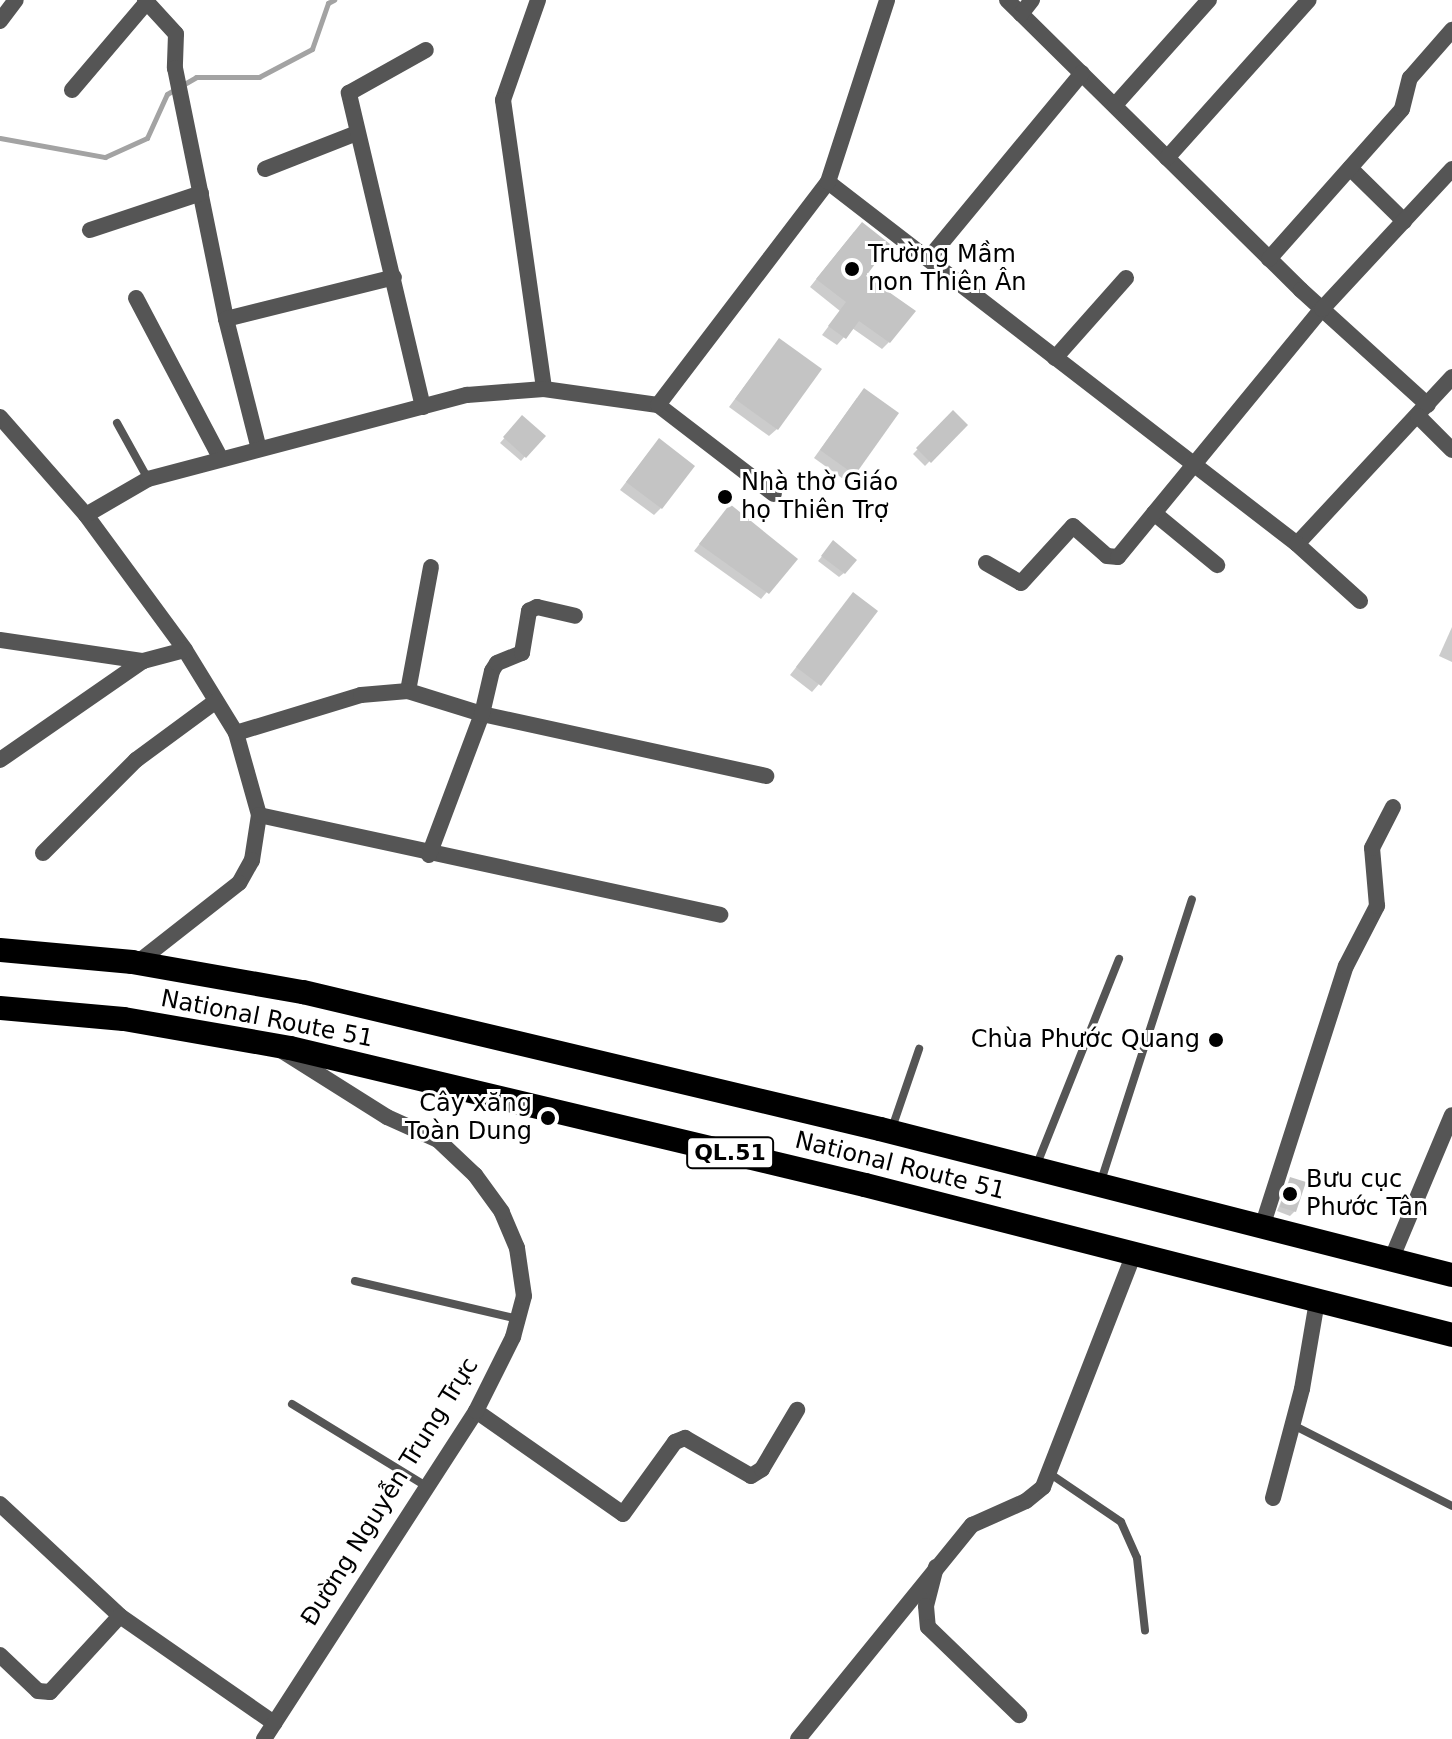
<!DOCTYPE html>
<meta charset="utf-8">
<style>
body{margin:0}
#map{position:relative;width:1452px;height:1739px;overflow:hidden;background:#fff;font-family:"DejaVu Sans",sans-serif}
div>[style]{position:absolute}
.shadow>*{inset:0;background:#0003}
.stream>*{height:5px;margin:-2.5px;padding:0 2.5px;transform-origin:2.5px;border-radius:2.5px;background:#a3a3a3}
.building>*{inset:0;background:#c4c4c4}
.lane>*{height:8px;margin:-4px;padding:0 4px;transform-origin:4px;border-radius:4px;background:#555}
.street>*{height:16px;margin:-8px;padding:0 8px;transform-origin:8px;border-radius:8px;background:#555}
.highway>*{height:24px;margin:-12px;padding:0 12px;transform-origin:12px;border-radius:12px;background:#000}
.dots>*{width:22px;height:22px;translate:-50% -50%;box-sizing:border-box;border:4px solid #fff;border-radius:50%}
span{translate:-50% -50%;white-space:nowrap;text-align:center;line-height:1.15;-webkit-text-stroke:6px #fff;paint-order:stroke}
.shield-label span{padding:2px 6px;background:#fff;border:2px solid;border-radius:6px;-webkit-text-stroke-width:0}
.shield-label{font-size:22px;color:#000;font-weight:700}
.poi-label{font-size:24px;color:#000}
.left{translate:0 -50%;text-align:left}
.right{translate:-100% -50%;text-align:right}
.street-label{font-size:24px;color:#000}
</style>
<div id="map">
<div class="shadow">
<div style="clip-path:polygon(854px 232px,864px 276px,889px 342px,882px 349px,852px 328px,837px 345px,822px 335px,840px 311px,810px 287px)"></div>
<div style="clip-path:polygon(779px 340px,777px 429px,769px 436px,729px 407px)"></div>
<div style="clip-path:polygon(857px 398px,896px 414px,846px 481px,814px 458px)"></div>
<div style="clip-path:polygon(953px 413px,965px 425px,925px 466px,913px 454px)"></div>
<div style="clip-path:polygon(522px 418px,543px 436px,521px 461px,500px 443px)"></div>
<div style="clip-path:polygon(652px 448px,661px 508px,654px 515px,620px 490px)"></div>
<div style="clip-path:polygon(724px 513px,795px 559px,761px 599px,694px 551px)"></div>
<div style="clip-path:polygon(829px 548px,844px 573px,839px 577px,818px 561px)"></div>
<div style="clip-path:polygon(853px 595px,819px 684px,812px 692px,790px 675px)"></div>
<div style="clip-path:polygon(1452px 627px,1452px 662px,1439px 656px)"></div>
<div style="clip-path:polygon(1290px 1180px,1295px 1211px,1290px 1216px,1277px 1211px)"></div>
</div>
<div class="stream">
<div style="left:0;top:138px;width:107px;rotate:10.3deg"></div>
<div style="left:105px;top:157px;width:46px;rotate:-24.3deg"></div>
<div style="left:147px;top:138px;width:48px;rotate:-65.6deg"></div>
<div style="left:167px;top:94px;width:34px;rotate:-30deg"></div>
<div style="left:196px;top:77px;width:63px"></div>
<div style="left:259px;top:77px;width:60px;rotate:-27.8deg"></div>
<div style="left:312px;top:49px;width:49px;rotate:-70.8deg"></div>
<div style="left:328px;top:3px;width:7px;rotate:-27deg"></div>
</div>
<div class="building">
<div style="clip-path:polygon(862px 222px,890px 244px,866px 276px,916px 311px,890px 343px,859px 321px,846px 339px,828px 326px,846px 302px,816px 279px)"></div>
<div style="clip-path:polygon(779px 338px,822px 369px,778px 430px,735px 399px)"></div>
<div style="clip-path:polygon(864px 388px,899px 413px,855px 475px,820px 450px)"></div>
<div style="clip-path:polygon(953px 410px,968px 425px,931px 463px,916px 448px)"></div>
<div style="clip-path:polygon(522px 415px,546px 436px,526px 458px,503px 437px)"></div>
<div style="clip-path:polygon(659px 438px,695px 466px,662px 509px,626px 482px)"></div>
<div style="clip-path:polygon(730px 504px,798px 559px,769px 594px,699px 544px)"></div>
<div style="clip-path:polygon(833px 540px,857px 560px,845px 574px,821px 556px)"></div>
<div style="clip-path:polygon(853px 592px,878px 611px,821px 686px,796px 667px)"></div>
<div style="clip-path:polygon(1290px 1177px,1306px 1182px,1296px 1212px,1280px 1207px)"></div>
</div>
<div class="lane">
<div style="left:117px;top:423px;width:64px;rotate:61deg"></div>
<div style="left:891px;top:1131px;width:87px;rotate:-71.1deg"></div>
<div style="left:1037px;top:1164px;width:221px;rotate:-68.2deg"></div>
<div style="left:1100px;top:1184px;width:299px;rotate:-72.1deg"></div>
<div style="left:355px;top:1281px;width:167px;rotate:13.1deg"></div>
<div style="left:292px;top:1404px;width:157px;rotate:31.5deg"></div>
<div style="left:1293px;top:1425px;width:178px;rotate:27deg"></div>
<div style="left:1049px;top:1473px;width:87px;rotate:34.2deg"></div>
<div style="left:1121px;top:1522px;width:39px;rotate:66deg"></div>
<div style="left:1137px;top:1558px;width:73px;rotate:83.7deg"></div>
</div>
<div class="street">
<div style="left:145px;top:0;width:46px;rotate:47.6deg"></div>
<div style="left:176px;top:34px;width:34px;rotate:92deg"></div>
<div style="left:175px;top:68px;width:256px;rotate:78.5deg"></div>
<div style="left:226px;top:319px;width:134px;rotate:75.8deg"></div>
<div style="left:538px;top:0;width:106px;rotate:109.3deg"></div>
<div style="left:503px;top:100px;width:292px;rotate:81.9deg"></div>
<div style="left:1007px;top:0;width:413px;rotate:44.6deg"></div>
<div style="left:1301px;top:290px;width:171px;rotate:42.2deg"></div>
<div style="left:1021px;top:14px;width:18px;rotate:-52deg"></div>
<div style="left:0;top:21px;width:26px;rotate:-53deg"></div>
<div style="left:72px;top:90px;width:116px;rotate:-49.6deg"></div>
<div style="left:1115px;top:105px;width:141px;rotate:-48.2deg"></div>
<div style="left:1167px;top:158px;width:212px;rotate:-48.1deg"></div>
<div style="left:1350px;top:168px;width:76px;rotate:44.5deg"></div>
<div style="left:265px;top:169px;width:99px;rotate:-21.4deg"></div>
<div style="left:828px;top:182px;width:592px;rotate:37.66deg"></div>
<div style="left:1297px;top:544px;width:228px;rotate:-47.1deg"></div>
<div style="left:90px;top:230px;width:117px;rotate:-18.4deg"></div>
<div style="left:929px;top:258px;width:240px;rotate:-50.4deg"></div>
<div style="left:1269px;top:259px;width:200px;rotate:-48.4deg"></div>
<div style="left:1402px;top:109px;width:32px;rotate:-76deg"></div>
<div style="left:1410px;top:78px;width:64px;rotate:-48.8deg"></div>
<div style="left:136px;top:298px;width:180px;rotate:62.2deg"></div>
<div style="left:226px;top:319px;width:173px;rotate:-14deg"></div>
<div style="left:1055px;top:358px;width:107px;rotate:-48.4deg"></div>
<div style="left:658px;top:405px;width:146px;rotate:37.5deg"></div>
<div style="left:423px;top:407px;width:323px;rotate:-103.3deg"></div>
<div style="left:349px;top:93px;width:88px;rotate:-29.2deg"></div>
<div style="left:1418px;top:416px;width:48px;rotate:45deg"></div>
<div style="left:0;top:417px;width:130px;rotate:48.7deg"></div>
<div style="left:86px;top:515px;width:167px;rotate:53.7deg"></div>
<div style="left:185px;top:650px;width:97px;rotate:58.4deg"></div>
<div style="left:236px;top:733px;width:85px;rotate:74.3deg"></div>
<div style="left:259px;top:815px;width:46px;rotate:98.8deg"></div>
<div style="left:252px;top:860px;width:26px;rotate:119deg"></div>
<div style="left:239px;top:883px;width:130px;rotate:141.9deg"></div>
<div style="left:1154px;top:513px;width:82px;rotate:39.5deg"></div>
<div style="left:86px;top:515px;width:72px;rotate:-30.1deg"></div>
<div style="left:148px;top:479px;width:330px;rotate:-14.8deg"></div>
<div style="left:467px;top:395px;width:77px;rotate:-4.5deg"></div>
<div style="left:544px;top:389px;width:115px;rotate:8deg"></div>
<div style="left:658px;top:405px;width:280px;rotate:-52.7deg"></div>
<div style="left:828px;top:182px;width:191px;rotate:-72deg"></div>
<div style="left:1297px;top:544px;width:85px;rotate:42.1deg"></div>
<div style="left:986px;top:563px;width:40px;rotate:29.7deg"></div>
<div style="left:1021px;top:583px;width:77px;rotate:-47.6deg"></div>
<div style="left:1073px;top:526px;width:45px;rotate:41.4deg"></div>
<div style="left:1107px;top:556px;width:11px;rotate:5deg"></div>
<div style="left:1118px;top:557px;width:321px;rotate:-50.6deg"></div>
<div style="left:1322px;top:309px;width:191px;rotate:-47.1deg"></div>
<div style="left:0;top:640px;width:145px;rotate:8.4deg"></div>
<div style="left:143px;top:661px;width:43px;rotate:-14.7deg"></div>
<div style="left:408px;top:691px;width:126px;rotate:-79.5deg"></div>
<div style="left:236px;top:733px;width:131px;rotate:-16.9deg"></div>
<div style="left:361px;top:695px;width:47px;rotate:-4.9deg"></div>
<div style="left:408px;top:691px;width:77px;rotate:17.3deg"></div>
<div style="left:482px;top:714px;width:291px;rotate:12.3deg"></div>
<div style="left:0;top:760px;width:174px;rotate:-34.7deg"></div>
<div style="left:259px;top:815px;width:472px;rotate:12.2deg"></div>
<div style="left:43px;top:853px;width:132px;rotate:-45deg"></div>
<div style="left:136px;top:760px;width:99px;rotate:-36.4deg"></div>
<div style="left:429px;top:855px;width:151px;rotate:-69.4deg"></div>
<div style="left:482px;top:714px;width:44px;rotate:-76.9deg"></div>
<div style="left:492px;top:671px;width:9px;rotate:-58deg"></div>
<div style="left:497px;top:663px;width:27px;rotate:-22deg"></div>
<div style="left:522px;top:653px;width:43px;rotate:-80.5deg"></div>
<div style="left:529px;top:611px;width:9px;rotate:-27deg"></div>
<div style="left:537px;top:607px;width:39px;rotate:13deg"></div>
<div style="left:1262px;top:1227px;width:274px;rotate:-72.2deg"></div>
<div style="left:1346px;top:966px;width:68px;rotate:-62.7deg"></div>
<div style="left:1377px;top:906px;width:58px;rotate:-94.9deg"></div>
<div style="left:1372px;top:848px;width:46px;rotate:-62.9deg"></div>
<div style="left:1391px;top:1260px;width:157px;rotate:-67.2deg"></div>
<div style="left:476px;top:1411px;width:179px;rotate:35deg"></div>
<div style="left:623px;top:1514px;width:89px;rotate:-54.2deg"></div>
<div style="left:675px;top:1442px;width:11px;rotate:-22deg"></div>
<div style="left:685px;top:1438px;width:76px;rotate:29.9deg"></div>
<div style="left:751px;top:1476px;width:13px;rotate:-32deg"></div>
<div style="left:762px;top:1469px;width:69px;rotate:-59.3deg"></div>
<div style="left:1273px;top:1498px;width:113px;rotate:-75.1deg"></div>
<div style="left:1302px;top:1389px;width:89px;rotate:-80.3deg"></div>
<div style="left:0;top:1504px;width:164px;rotate:43deg"></div>
<div style="left:120px;top:1616px;width:188px;rotate:34.8deg"></div>
<div style="left:936px;top:1567px;width:40px;rotate:104.4deg"></div>
<div style="left:926px;top:1606px;width:21px;rotate:85deg"></div>
<div style="left:928px;top:1627px;width:127px;rotate:44deg"></div>
<div style="left:0;top:1655px;width:52px;rotate:43.5deg"></div>
<div style="left:38px;top:1691px;width:12px;rotate:5deg"></div>
<div style="left:50px;top:1692px;width:103px;rotate:-47.4deg"></div>
<div style="left:264px;top:1739px;width:391px;rotate:-57.1deg"></div>
<div style="left:476px;top:1411px;width:83px;rotate:-63.4deg"></div>
<div style="left:513px;top:1337px;width:42px;rotate:-75deg"></div>
<div style="left:524px;top:1296px;width:49px;rotate:-98.3deg"></div>
<div style="left:517px;top:1248px;width:39px;rotate:-113deg"></div>
<div style="left:502px;top:1212px;width:46px;rotate:-126.1deg"></div>
<div style="left:475px;top:1175px;width:51px;rotate:-136.6deg"></div>
<div style="left:438px;top:1140px;width:56px;rotate:-155.7deg"></div>
<div style="left:387px;top:1117px;width:128px;rotate:-147.8deg"></div>
<div style="left:798px;top:1739px;width:276px;rotate:-50.9deg"></div>
<div style="left:972px;top:1525px;width:59px;rotate:-24deg"></div>
<div style="left:1026px;top:1501px;width:22px;rotate:-39deg"></div>
<div style="left:1043px;top:1487px;width:251px;rotate:-68.7deg"></div>
</div>
<div class="highway">
<div style="left:0;top:950px;width:133px;rotate:5.2deg"></div>
<div style="left:132px;top:962px;width:174px;rotate:10deg"></div>
<div style="left:303px;top:992px;width:593px;rotate:13.36deg"></div>
<div style="left:880px;top:1129px;width:590px;rotate:14.32deg"></div>
<div style="left:0;top:1008px;width:124px;rotate:5.1deg"></div>
<div style="left:124px;top:1019px;width:169px;rotate:9.9deg"></div>
<div style="left:290px;top:1048px;width:591px;rotate:13.4deg"></div>
<div style="left:865px;top:1185px;width:606px;rotate:14.33deg"></div>
</div>
<div class="dots">
<div style="left:852px;top:269px;background:#000"></div>
<div style="left:725px;top:497px;background:#000"></div>
<div style="left:1216px;top:1040px;background:#000"></div>
<div style="left:548px;top:1118px;background:#000"></div>
<div style="left:1290px;top:1194px;background:#000"></div>
</div>
<div class="shield-label">
<span style="left:730px;top:1153px">QL.51</span>
</div>
<div class="poi-label">
<span class="left" style="left:868px;top:269px">Trường Mầm<br>non Thiên Ân</span>
<span class="left" style="left:741px;top:497px">Nhà thờ Giáo<br>họ Thiên Trợ</span>
<span class="right" style="left:1200px;top:1040px">Chùa Phước Quang</span>
<span class="right" style="left:532px;top:1118px">Cây xăng<br>Toàn Dung</span>
<span class="left" style="left:1306px;top:1194px">Bưu cục<br>Phước Tân</span>
</div>
<div class="street-label">
<span style="left:267px;top:1019px;rotate:11deg">National Route 51</span>
<span style="left:900px;top:1166px;rotate:14deg">National Route 51</span>
<span style="left:390px;top:1492px;rotate:-58deg">Đường Nguyễn Trung Trực</span>
</div>
</div>
